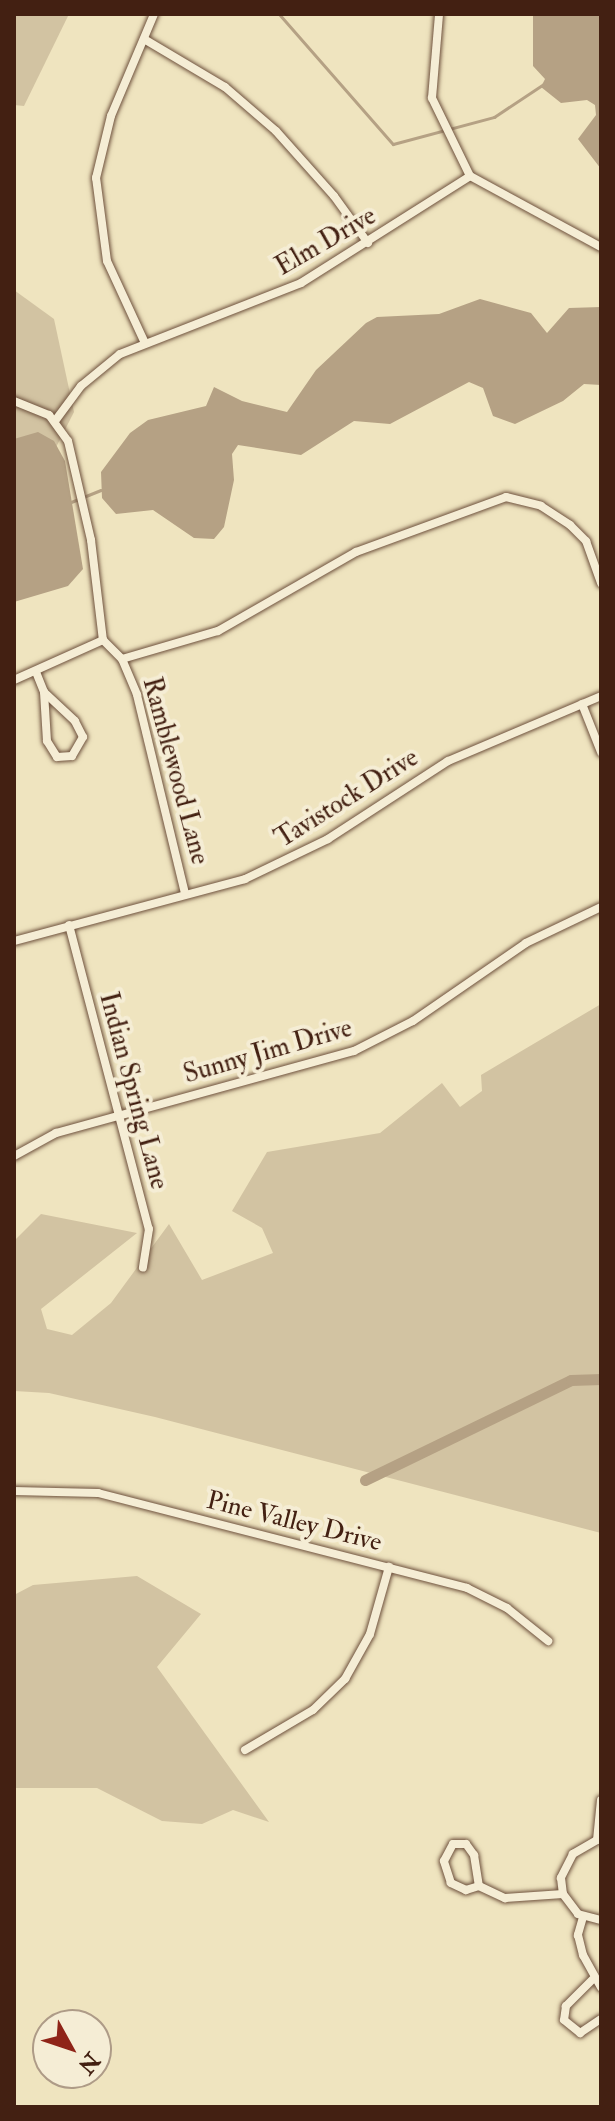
<!DOCTYPE html>
<style>
body{margin:0}
#map{position:relative;width:615px;height:2121px;overflow:hidden;background:#efe4bf;font-family:"IM FELL Double Pica",serif}
div>[style]{position:absolute}
.green>*{inset:0;background:#d2c3a2}
.water>*{inset:0;background:#b5a184}
.stream>*{height:3px;margin:-1.5px;padding:0 1.5px;transform-origin:1.5px;border-radius:1.5px;background:#b5a184}
.canal>*{height:11px;margin:-5.5px;padding:0 5.5px;transform-origin:5.5px;border-radius:5.5px;background:#b5a184}
.roads{filter:drop-shadow(0 0 2px #6e513d) drop-shadow(0 0 2px #6e513d)}
.minor>*{height:8px;margin:-4px;padding:0 4px;transform-origin:4px;border-radius:4px;background:#f5edd5}
span{translate:-50% -50%;white-space:nowrap;text-align:center;line-height:1.15;-webkit-text-stroke:8px #f5edd5;paint-order:stroke}
.street-label{font-size:26px;color:#432012}
.frame{position:absolute;inset:0;border:16px solid #432012;pointer-events:none}
.north{position:absolute;left:32px;top:2009px;width:80px;height:80px;box-sizing:border-box;background:#f5edd5;border:2px solid #ae9b87;border-radius:50%;rotate:130deg;font-size:22px;font-weight:700;line-height:32px;text-align:center;color:#432012}
.north::after{content:'';display:block;margin:auto;width:28px;height:36px;background:#8f2418;clip-path:polygon(50% 0,100% 100%,50% 72%,0 100%)}
</style>
<div id="map">
<div class="green">
<div style="clip-path:polygon(14px 14px,69px 14px,24px 106px,14px 105px)"></div>
<div style="clip-path:polygon(14px 290px,54px 319px,74px 412px,45px 469px,14px 484px)"></div>
<div style="clip-path:polygon(601px 1004px,601px 1533px,155px 1417px,49px 1393px,14px 1391px,14px 1241px,41px 1214px,137px 1233px,41px 1309px,47px 1329px,72px 1335px,111px 1303px,169px 1224px,202px 1280px,273px 1253px,262px 1228px,232px 1211px,267px 1152px,380px 1133px,442px 1083px,460px 1107px,482px 1091px,481px 1075px)"></div>
<div style="clip-path:polygon(137px 1576px,201px 1614px,157px 1667px,269px 1822px,233px 1810px,202px 1824px,162px 1821px,97px 1788px,14px 1788px,14px 1595px,33px 1585px)"></div>
</div>
<div class="water">
<div style="clip-path:polygon(533px 14px,601px 14px,601px 169px,578px 139px,596px 115px,595px 105px,587px 100px,561px 103px,541px 87px,545px 79px,533px 66px)"></div>
<div style="clip-path:polygon(480px 299px,531px 313px,547px 333px,569px 308px,601px 307px,601px 385px,584px 384px,563px 401px,515px 424px,493px 416px,483px 388px,469px 382px,390px 424px,354px 421px,301px 455px,238px 445px,232px 454px,234px 480px,224px 527px,214px 539px,194px 538px,153px 510px,116px 514px,102px 498px,101px 472px,130px 433px,148px 420px,206px 406px,214px 387px,242px 401px,287px 412px,316px 370px,366px 323px,377px 317px,439px 314px)"></div>
<div style="clip-path:polygon(38px 432px,54px 441px,65px 461px,83px 569px,68px 586px,14px 602px,14px 439px)"></div>
</div>
<div class="stream">
<div style="left:279px;top:14px;width:173px;rotate:48.8deg"></div>
<div style="left:393px;top:144px;width:105px;rotate:-15deg"></div>
<div style="left:494px;top:117px;width:61px;rotate:-33.7deg"></div>
<div style="left:71px;top:502px;width:32px;rotate:-22deg"></div>
</div>
<div class="canal">
<div style="left:365px;top:1480px;width:229px;rotate:-25.9deg"></div>
<div style="left:571px;top:1380px;width:30px;rotate:-2deg"></div>
</div>
<div class="roads">
<div class="minor">
<div style="left:144px;top:39px;width:94px;rotate:30.7deg"></div>
<div style="left:225px;top:87px;width:67px;rotate:40.8deg"></div>
<div style="left:276px;top:131px;width:87px;rotate:48.3deg"></div>
<div style="left:334px;top:196px;width:58px;rotate:54.1deg"></div>
<div style="left:470px;top:176px;width:149px;rotate:28.5deg"></div>
<div style="left:144px;top:341px;width:88px;rotate:-114.8deg"></div>
<div style="left:107px;top:261px;width:84px;rotate:-97.5deg"></div>
<div style="left:96px;top:178px;width:64px;rotate:-76.4deg"></div>
<div style="left:111px;top:116px;width:111px;rotate:-67.1deg"></div>
<div style="left:14px;top:401px;width:38px;rotate:22deg"></div>
<div style="left:49px;top:415px;width:32px;rotate:54deg"></div>
<div style="left:68px;top:441px;width:102px;rotate:76.9deg"></div>
<div style="left:91px;top:540px;width:101px;rotate:83.2deg"></div>
<div style="left:55px;top:421px;width:44px;rotate:-53.4deg"></div>
<div style="left:81px;top:386px;width:50px;rotate:-39.4deg"></div>
<div style="left:120px;top:354px;width:194px;rotate:-21.4deg"></div>
<div style="left:301px;top:283px;width:200px;rotate:-32.3deg"></div>
<div style="left:470px;top:176px;width:87px;rotate:-116deg"></div>
<div style="left:432px;top:98px;width:84px;rotate:-85.2deg"></div>
<div style="left:103px;top:640px;width:27px;rotate:45deg"></div>
<div style="left:122px;top:659px;width:39px;rotate:67deg"></div>
<div style="left:137px;top:695px;width:205px;rotate:76.4deg"></div>
<div style="left:122px;top:659px;width:100px;rotate:-16.3deg"></div>
<div style="left:218px;top:631px;width:159px;rotate:-29.8deg"></div>
<div style="left:356px;top:552px;width:160px;rotate:-20.1deg"></div>
<div style="left:506px;top:497px;width:36px;rotate:14deg"></div>
<div style="left:541px;top:506px;width:35px;rotate:33deg"></div>
<div style="left:570px;top:525px;width:23px;rotate:45deg"></div>
<div style="left:586px;top:541px;width:45px;rotate:70.3deg"></div>
<div style="left:36px;top:672px;width:22px;rotate:68deg"></div>
<div style="left:44px;top:692px;width:49px;rotate:86.5deg"></div>
<div style="left:47px;top:741px;width:19px;rotate:58deg"></div>
<div style="left:57px;top:757px;width:15px;rotate:-4deg"></div>
<div style="left:72px;top:756px;width:22px;rotate:-60deg"></div>
<div style="left:83px;top:737px;width:18px;rotate:-117deg"></div>
<div style="left:75px;top:721px;width:42px;rotate:-136.9deg"></div>
<div style="left:14px;top:680px;width:98px;rotate:-24.2deg"></div>
<div style="left:582px;top:704px;width:52px;rotate:68.4deg"></div>
<div style="left:69px;top:925px;width:314px;rotate:75.3deg"></div>
<div style="left:149px;top:1229px;width:39px;rotate:99deg"></div>
<div style="left:14px;top:941px;width:239px;rotate:-15deg"></div>
<div style="left:245px;top:879px;width:92px;rotate:-25.7deg"></div>
<div style="left:328px;top:839px;width:143px;rotate:-33deg"></div>
<div style="left:448px;top:761px;width:166px;rotate:-23deg"></div>
<div style="left:14px;top:1156px;width:48px;rotate:-28.7deg"></div>
<div style="left:56px;top:1133px;width:309px;rotate:-15.4deg"></div>
<div style="left:354px;top:1051px;width:66px;rotate:-27deg"></div>
<div style="left:413px;top:1021px;width:137px;rotate:-34.6deg"></div>
<div style="left:526px;top:943px;width:83px;rotate:-25.6deg"></div>
<div style="left:14px;top:1491px;width:84px;rotate:1.4deg"></div>
<div style="left:98px;top:1493px;width:381px;rotate:14.4deg"></div>
<div style="left:467px;top:1588px;width:45px;rotate:26.6deg"></div>
<div style="left:507px;top:1608px;width:53px;rotate:38.8deg"></div>
<div style="left:245px;top:1750px;width:79px;rotate:-30.5deg"></div>
<div style="left:313px;top:1710px;width:45px;rotate:-44.1deg"></div>
<div style="left:345px;top:1679px;width:51px;rotate:-60.9deg"></div>
<div style="left:370px;top:1634px;width:70px;rotate:-74.2deg"></div>
<div style="left:601px;top:1800px;width:40px;rotate:95.7deg"></div>
<div style="left:597px;top:1840px;width:28px;rotate:150deg"></div>
<div style="left:573px;top:1854px;width:27px;rotate:117deg"></div>
<div style="left:561px;top:1878px;width:16px;rotate:83deg"></div>
<div style="left:563px;top:1894px;width:25px;rotate:53deg"></div>
<div style="left:578px;top:1914px;width:24px;rotate:15deg"></div>
<div style="left:453px;top:1844px;width:13px"></div>
<div style="left:466px;top:1844px;width:14px;rotate:54deg"></div>
<div style="left:474px;top:1855px;width:31px;rotate:81deg"></div>
<div style="left:479px;top:1886px;width:14px;rotate:163deg"></div>
<div style="left:466px;top:1890px;width:17px;rotate:-155deg"></div>
<div style="left:451px;top:1883px;width:23px;rotate:-108deg"></div>
<div style="left:444px;top:1861px;width:19px;rotate:-62deg"></div>
<div style="left:479px;top:1886px;width:29px;rotate:25deg"></div>
<div style="left:505px;top:1898px;width:58px;rotate:-3.9deg"></div>
<div style="left:583px;top:1917px;width:19px;rotate:106deg"></div>
<div style="left:578px;top:1935px;width:21px;rotate:76deg"></div>
<div style="left:583px;top:1955px;width:37px;rotate:61deg"></div>
<div style="left:594px;top:1978px;width:40px;rotate:135deg"></div>
<div style="left:566px;top:2006px;width:14px;rotate:98deg"></div>
<div style="left:564px;top:2020px;width:21px;rotate:39deg"></div>
<div style="left:580px;top:2033px;width:25px;rotate:-34deg"></div>
</div>
</div>
<div class="street-label">
<span style="left:326px;top:242px;rotate:-30deg">Elm Drive</span>
<span style="left:175px;top:771px;rotate:75deg">Ramblewood Lane</span>
<span style="left:347px;top:799px;rotate:-32deg">Tavistock Drive</span>
<span style="left:268px;top:1052px;rotate:-16deg">Sunny Jim Drive</span>
<span style="left:133px;top:1091px;rotate:75deg">Indian Spring Lane</span>
<span style="left:294px;top:1522px;rotate:14deg">Pine Valley Drive</span>
</div>
<div class="frame"></div>
<div class="north">N</div>
</div>
